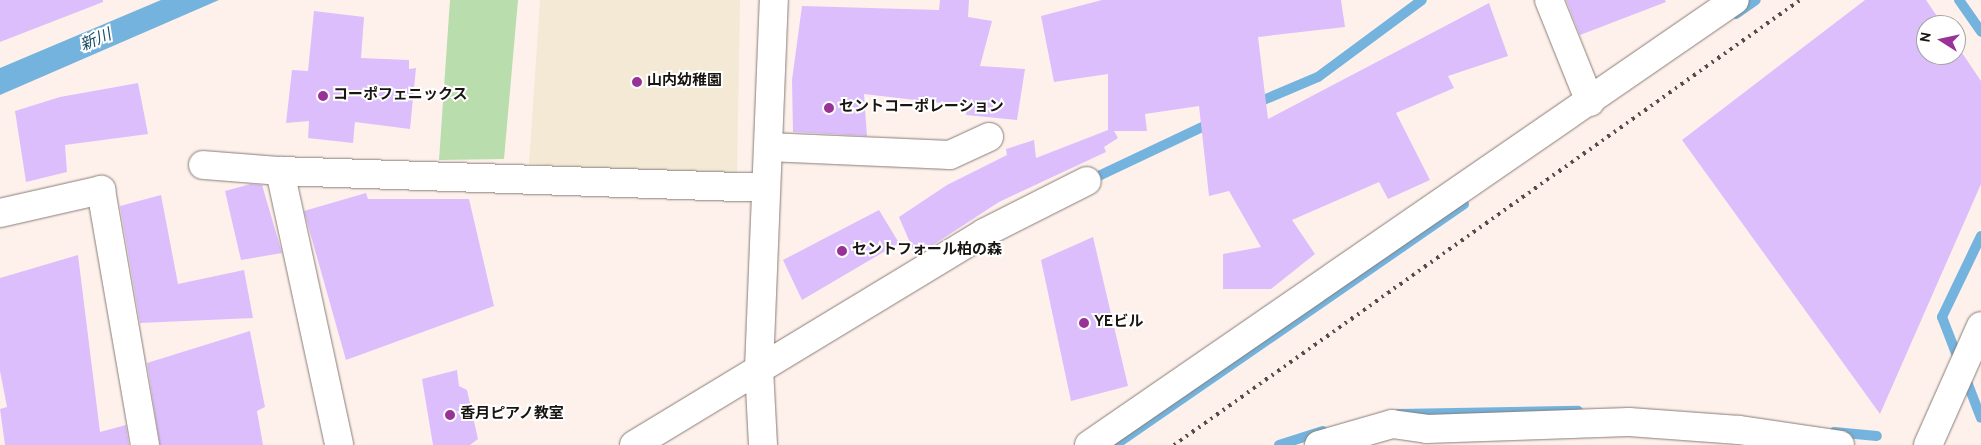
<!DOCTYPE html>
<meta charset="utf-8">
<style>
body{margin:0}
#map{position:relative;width:1981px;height:445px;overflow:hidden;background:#fef1eb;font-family:Overpass,"Noto Sans JP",sans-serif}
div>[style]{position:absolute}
.education>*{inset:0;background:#f3e9d4}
.green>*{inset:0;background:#b9ddac}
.water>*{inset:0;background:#73b3dd}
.stream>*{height:10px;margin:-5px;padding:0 5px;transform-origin:5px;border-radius:5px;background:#73b3dd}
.building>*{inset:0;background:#dcbefc}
.roads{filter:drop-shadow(0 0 1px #887d77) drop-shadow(0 0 1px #887d77)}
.minor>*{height:28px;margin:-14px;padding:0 14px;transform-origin:14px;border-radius:14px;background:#fff}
.rail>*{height:4px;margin-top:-2px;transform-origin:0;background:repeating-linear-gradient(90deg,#514b47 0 2.5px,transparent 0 7.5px)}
.dots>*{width:14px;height:14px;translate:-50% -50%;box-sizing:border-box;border:2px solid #fff;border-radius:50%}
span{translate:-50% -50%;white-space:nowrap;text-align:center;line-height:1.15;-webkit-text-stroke:4px #fff;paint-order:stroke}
.poi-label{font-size:15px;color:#191512;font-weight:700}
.left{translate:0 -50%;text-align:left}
.water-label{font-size:16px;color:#1b4d69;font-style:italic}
.north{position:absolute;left:1916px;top:15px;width:50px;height:50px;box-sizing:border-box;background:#fff;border:1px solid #a3a1a0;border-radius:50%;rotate:280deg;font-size:14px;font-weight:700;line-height:20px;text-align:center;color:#191512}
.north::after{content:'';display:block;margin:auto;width:18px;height:22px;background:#993297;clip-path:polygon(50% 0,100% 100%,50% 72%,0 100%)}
</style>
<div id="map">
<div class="education">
<div style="clip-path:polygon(540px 0,740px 0,737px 176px,529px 164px)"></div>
</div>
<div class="green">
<div style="clip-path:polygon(450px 0,518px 0,504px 159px,439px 160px)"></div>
</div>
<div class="water">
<div style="clip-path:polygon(161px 0,219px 0,0 95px,0 68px)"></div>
</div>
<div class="stream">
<div style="left:1959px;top:0;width:39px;rotate:55deg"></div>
<div style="left:1736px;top:14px;width:24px;rotate:-35deg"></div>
<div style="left:1254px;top:104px;width:69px;rotate:-22.9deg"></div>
<div style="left:1318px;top:77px;width:129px;rotate:-36.5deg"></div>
<div style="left:1088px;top:181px;width:138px;rotate:-25.3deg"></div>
<div style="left:1981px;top:236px;width:90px;rotate:115.7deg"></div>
<div style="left:1942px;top:317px;width:108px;rotate:68.9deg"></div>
<div style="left:1398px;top:414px;width:180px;rotate:-1deg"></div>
<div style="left:1834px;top:432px;width:43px;rotate:5.3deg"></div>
<div style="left:1115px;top:445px;width:424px;rotate:-34.6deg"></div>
<div style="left:1279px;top:445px;width:46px;rotate:-17.7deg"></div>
</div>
<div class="building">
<div style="clip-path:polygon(0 0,103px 0,103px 2px,0 42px)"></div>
<div style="clip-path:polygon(940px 0,969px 0,968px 17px,992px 21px,980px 66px,1025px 69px,1017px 120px,966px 115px,967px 106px,864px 94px,867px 136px,793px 132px,792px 80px,802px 6px,939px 10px)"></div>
<div style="clip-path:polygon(1102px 0,1341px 0,1345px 27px,1258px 37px,1268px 119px,1489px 3px,1508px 56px,1448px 76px,1454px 88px,1396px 113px,1430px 180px,1388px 199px,1379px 182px,1292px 220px,1315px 254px,1271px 289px,1223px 289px,1223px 254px,1261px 247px,1229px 191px,1209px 196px,1199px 106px,1145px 114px,1147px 131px,1114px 131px,1118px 138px,1104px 147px,1106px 152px,999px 202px,933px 245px,914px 252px,899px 217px,947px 185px,1007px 155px,1006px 149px,1034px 140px,1036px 158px,1108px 130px,1108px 74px,1054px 82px,1041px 16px)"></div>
<div style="clip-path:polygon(1566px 0,1665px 0,1666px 2px,1580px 35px)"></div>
<div style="clip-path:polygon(1865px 0,1926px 0,1943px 25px,1926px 25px,1926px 55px,1956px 55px,1956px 44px,1981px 81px,1981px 184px,1880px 414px,1682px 140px)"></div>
<div style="clip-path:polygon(314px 11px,364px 17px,361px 58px,409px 60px,409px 69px,416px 68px,410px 129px,355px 122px,353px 143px,308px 138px,309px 121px,286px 123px,292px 70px,308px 71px)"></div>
<div style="clip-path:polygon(138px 83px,148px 134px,65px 145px,67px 172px,26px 182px,15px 111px,60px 97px)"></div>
<div style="clip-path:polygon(251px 184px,262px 185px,282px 253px,241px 260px,225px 191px)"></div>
<div style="clip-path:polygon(366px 193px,368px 199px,469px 199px,494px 306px,346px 360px,304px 211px)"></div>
<div style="clip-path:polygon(161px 195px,178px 284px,244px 270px,253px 318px,140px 323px,120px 206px)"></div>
<div style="clip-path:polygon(879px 210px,899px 243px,802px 300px,783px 260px)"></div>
<div style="clip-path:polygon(1093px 237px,1128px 386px,1071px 401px,1041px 260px)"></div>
<div style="clip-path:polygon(78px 255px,100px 432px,126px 425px,129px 445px,5px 445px,0 409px,7px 407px,0 371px,0 278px)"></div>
<div style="clip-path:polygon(250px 331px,265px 407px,257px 411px,263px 445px,160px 445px,147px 363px)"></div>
<div style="clip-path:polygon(457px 370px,459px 386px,467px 390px,478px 439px,470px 445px,433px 445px,422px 379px)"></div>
</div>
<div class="roads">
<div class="minor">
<div style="left:1549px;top:0;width:110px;rotate:68.1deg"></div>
<div style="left:768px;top:147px;width:182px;rotate:2.5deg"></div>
<div style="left:950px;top:155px;width:43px;rotate:-24.8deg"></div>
<div style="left:203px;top:165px;width:77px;rotate:4.5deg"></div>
<div style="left:280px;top:171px;width:280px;rotate:77.8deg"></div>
<div style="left:280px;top:171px;width:486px;rotate:2deg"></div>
<div style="left:0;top:213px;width:104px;rotate:-12.8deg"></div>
<div style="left:101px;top:190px;width:259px;rotate:80.2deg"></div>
<div style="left:634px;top:445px;width:409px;rotate:-31.2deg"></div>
<div style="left:984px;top:233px;width:115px;rotate:-26.8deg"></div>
<div style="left:763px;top:445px;width:76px;rotate:-93deg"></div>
<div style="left:759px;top:369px;width:369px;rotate:-87.7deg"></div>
<div style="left:1089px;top:445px;width:784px;rotate:-34.56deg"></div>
<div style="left:1319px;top:445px;width:76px;rotate:-16deg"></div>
<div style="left:1392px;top:424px;width:34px;rotate:8deg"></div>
<div style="left:1426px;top:429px;width:203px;rotate:-2deg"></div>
<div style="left:1629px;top:422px;width:110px;rotate:4.2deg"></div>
<div style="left:1739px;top:430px;width:102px;rotate:8.4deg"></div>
<div style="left:1928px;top:445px;width:130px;rotate:-66deg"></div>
</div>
</div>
<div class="rail">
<div style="left:1174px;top:445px;width:768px;rotate:-35.41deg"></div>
</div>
<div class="dots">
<div style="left:637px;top:82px;background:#993297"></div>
<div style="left:323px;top:96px;background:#993297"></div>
<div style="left:829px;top:108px;background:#993297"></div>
<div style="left:842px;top:251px;background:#993297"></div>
<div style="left:1084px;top:323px;background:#993297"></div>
<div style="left:450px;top:415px;background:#993297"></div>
</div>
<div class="poi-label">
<span class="left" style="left:647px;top:82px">山内幼稚園</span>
<span class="left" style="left:333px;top:96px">コーポフェニックス</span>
<span class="left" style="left:839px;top:108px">セントコーポレーション</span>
<span class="left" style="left:852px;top:251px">セントフォール柏の森</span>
<span class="left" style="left:1094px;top:323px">YEビル</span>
<span class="left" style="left:460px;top:415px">香月ピアノ教室</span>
</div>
<div class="water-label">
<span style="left:96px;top:41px;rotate:-23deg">新川</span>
</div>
<div class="north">N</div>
</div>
